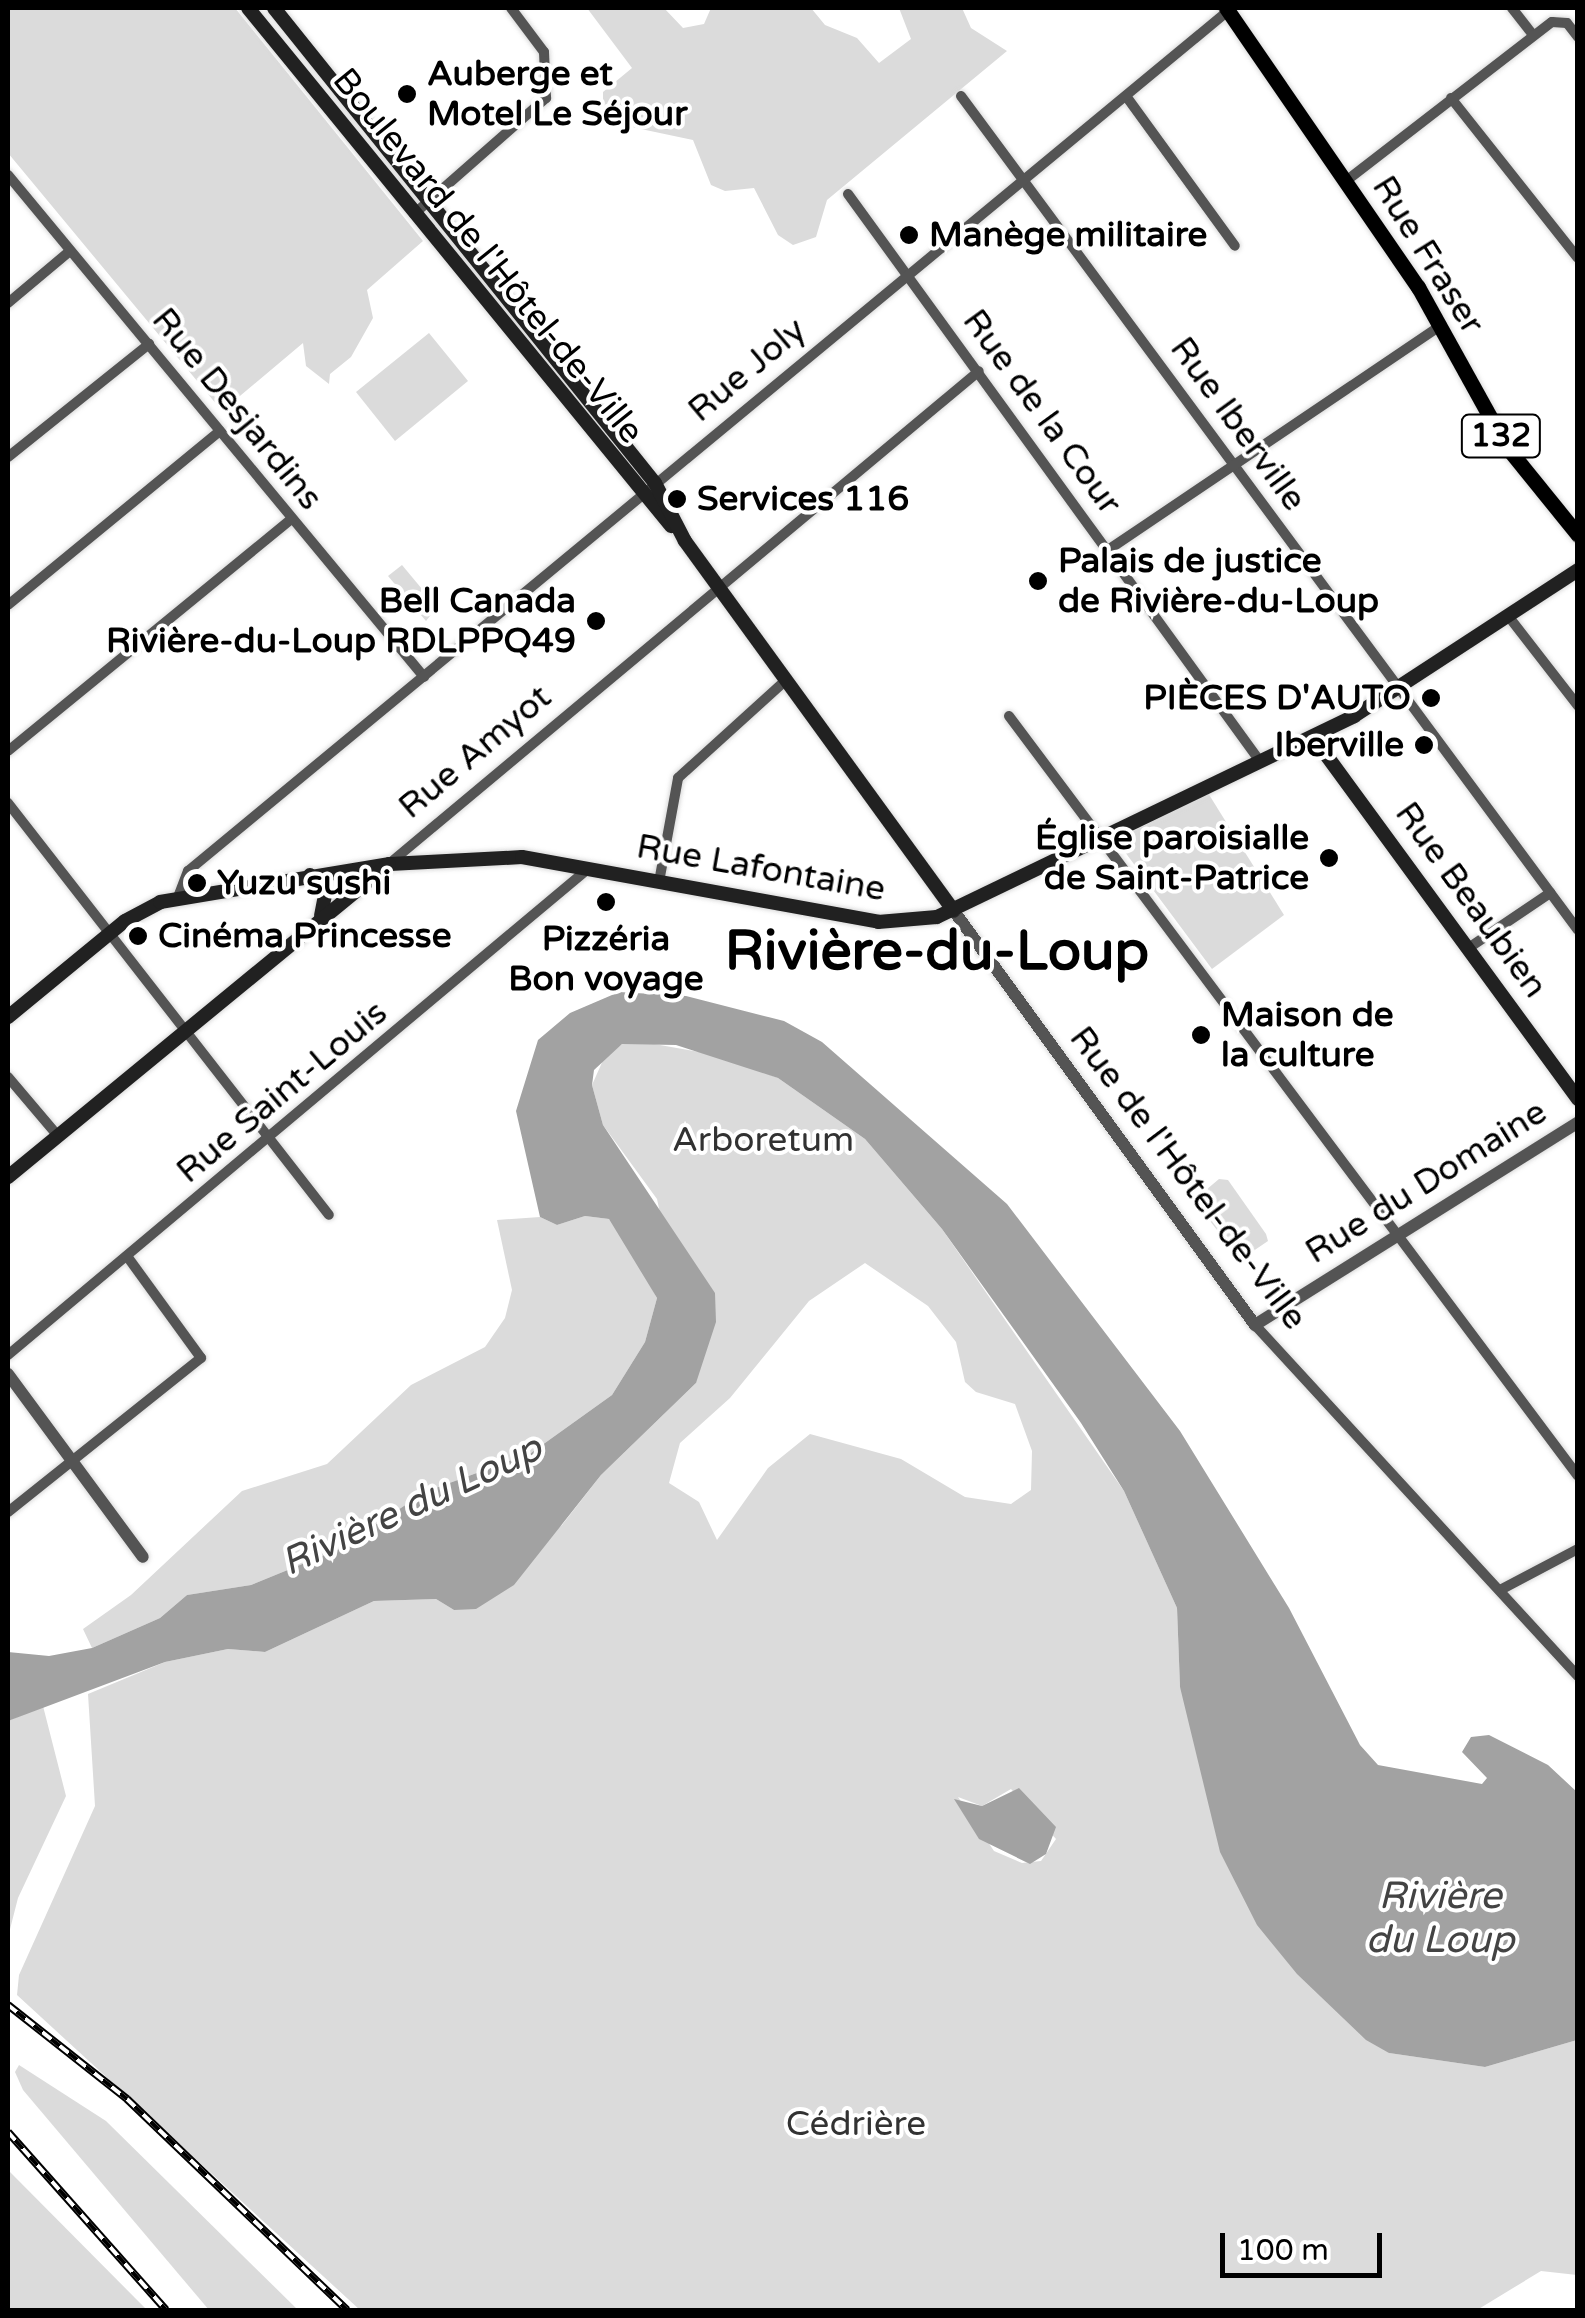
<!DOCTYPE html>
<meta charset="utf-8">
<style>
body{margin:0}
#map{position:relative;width:1585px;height:2318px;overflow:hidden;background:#fff;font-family:"Varela Round",sans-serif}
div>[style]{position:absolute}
.green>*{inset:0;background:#dbdbdb}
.water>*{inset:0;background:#a2a2a2}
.roads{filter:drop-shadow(0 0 2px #dbdbdb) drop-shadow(0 0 2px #dbdbdb)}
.minor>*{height:10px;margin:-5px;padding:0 5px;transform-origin:5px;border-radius:5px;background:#545454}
.tertiary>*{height:12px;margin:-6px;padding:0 6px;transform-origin:6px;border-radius:6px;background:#545454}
.secondary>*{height:14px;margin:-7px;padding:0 7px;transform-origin:7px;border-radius:7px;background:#212121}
.primary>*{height:15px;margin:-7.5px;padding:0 7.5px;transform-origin:7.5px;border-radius:7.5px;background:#000}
.rail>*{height:8px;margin-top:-4px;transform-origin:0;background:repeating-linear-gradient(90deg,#fff 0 11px,#000 0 22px);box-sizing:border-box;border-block:2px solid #000}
.dots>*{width:28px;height:28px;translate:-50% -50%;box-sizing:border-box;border:5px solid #fff;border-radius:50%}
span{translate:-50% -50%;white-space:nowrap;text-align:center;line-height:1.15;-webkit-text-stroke:8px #fff;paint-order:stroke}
.shield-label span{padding:2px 8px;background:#fff;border:2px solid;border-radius:8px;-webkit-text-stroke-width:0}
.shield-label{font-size:32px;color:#000;font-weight:700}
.poi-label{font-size:35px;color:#000;font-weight:700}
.left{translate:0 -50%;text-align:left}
.right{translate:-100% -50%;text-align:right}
.street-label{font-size:35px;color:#000}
.park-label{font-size:35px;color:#323232}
.water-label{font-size:38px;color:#434343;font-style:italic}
.town-label{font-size:55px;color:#000;font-weight:700}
.frame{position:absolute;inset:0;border:10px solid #000;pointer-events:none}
.scale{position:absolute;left:1220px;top:2233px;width:162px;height:45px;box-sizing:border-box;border:5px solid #000;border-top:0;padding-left:12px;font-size:30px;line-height:35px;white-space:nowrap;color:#000;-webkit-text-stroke:8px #fff;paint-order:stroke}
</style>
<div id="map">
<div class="green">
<div style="clip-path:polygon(8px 8px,235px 8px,423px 241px,367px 290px,373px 318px,351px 357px,330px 374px,329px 384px,306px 366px,303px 343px,222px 411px,8px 153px)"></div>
<div style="clip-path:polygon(587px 8px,664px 8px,683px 28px,704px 24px,711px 8px,811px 8px,825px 25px,857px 38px,879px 63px,911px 39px,899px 8px,962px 8px,971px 28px,1007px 51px,827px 200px,816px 237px,793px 245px,778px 235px,754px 188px,725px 191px,711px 185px,693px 140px,603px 121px,603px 92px,632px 68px)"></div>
<div style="clip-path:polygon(429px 333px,468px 381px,395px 441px,356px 392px)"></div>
<div style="clip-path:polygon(402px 565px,437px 607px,426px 621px,388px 576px)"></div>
<div style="clip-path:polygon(1208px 793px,1284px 915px,1212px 969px,1116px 840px)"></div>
<div style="clip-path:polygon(evenodd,643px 1042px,722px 1056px,778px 1078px,865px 1139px,942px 1229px,1124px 1491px,1177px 1608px,1180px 1687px,1389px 2053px,1485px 2067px,1577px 2040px,1577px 2275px,1541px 2271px,1477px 2310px,360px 2310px,17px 1995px,19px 1975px,95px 1806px,88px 1694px,165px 1662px,228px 1649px,265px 1652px,374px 1601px,436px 1599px,454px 1610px,562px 1525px,601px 1475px,696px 1383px,657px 1199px,603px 1125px,592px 1085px,604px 1058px,622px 1044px,643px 1042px,865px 1263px,928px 1306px,956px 1342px,965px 1382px,976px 1392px,1015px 1404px,1032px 1451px,1031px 1490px,1011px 1504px,965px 1497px,901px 1459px,810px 1434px,768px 1468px,717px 1540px,699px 1502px,669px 1483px,680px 1443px,730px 1398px,809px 1301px,865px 1263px,643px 1042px,1011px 1789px,1056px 1839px,1041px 1861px,1022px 1863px,994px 1851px,958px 1797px,982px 1806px,1011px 1789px)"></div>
<div style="clip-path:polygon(1219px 1179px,1228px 1180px,1266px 1234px,1268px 1241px,1240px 1260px,1194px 1200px)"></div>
<div style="clip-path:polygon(585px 1216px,609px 1219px,619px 1229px,657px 1298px,645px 1342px,612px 1395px,531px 1453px,425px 1492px,339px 1549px,251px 1585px,187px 1595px,160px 1618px,92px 1648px,83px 1629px,131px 1595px,242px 1491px,327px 1464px,411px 1385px,485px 1347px,505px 1318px,512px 1290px,497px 1220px,540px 1217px,557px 1225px)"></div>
<div style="clip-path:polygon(43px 1706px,66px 1796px,18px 1898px,8px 1937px,8px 1721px)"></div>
<div style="clip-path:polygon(19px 2065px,106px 2121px,298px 2310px,209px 2310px,23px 2090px,15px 2072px)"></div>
<div style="clip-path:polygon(10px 2172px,147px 2310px,8px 2310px)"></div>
</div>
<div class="water">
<div style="clip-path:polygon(619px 992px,686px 996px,784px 1021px,822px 1042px,1007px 1204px,1180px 1431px,1289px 1608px,1360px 1745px,1378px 1765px,1482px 1784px,1487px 1778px,1462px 1752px,1471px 1737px,1489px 1735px,1548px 1765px,1577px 1792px,1577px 2040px,1485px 2067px,1389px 2053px,1366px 2040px,1297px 1974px,1257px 1925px,1220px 1852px,1180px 1687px,1177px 1608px,1124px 1491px,1081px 1423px,942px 1229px,865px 1139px,778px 1078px,676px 1045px,622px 1044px,594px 1070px,592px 1085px,603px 1125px,715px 1293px,716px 1322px,696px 1383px,601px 1475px,514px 1585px,476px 1609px,454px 1610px,436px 1599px,374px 1601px,265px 1652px,228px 1649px,165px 1662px,8px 1721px,8px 1652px,49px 1656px,92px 1648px,160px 1618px,187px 1595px,251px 1585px,339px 1549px,425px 1492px,531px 1453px,612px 1395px,645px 1342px,657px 1298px,609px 1219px,585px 1216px,557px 1225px,540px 1217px,516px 1111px,538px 1040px,570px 1013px)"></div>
<div style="clip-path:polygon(1019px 1788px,1056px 1827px,1046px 1854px,1030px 1864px,979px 1839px,954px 1799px,982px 1806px)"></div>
</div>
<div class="roads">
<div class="minor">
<div style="left:1512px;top:8px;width:34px;rotate:52deg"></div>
<div style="left:961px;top:96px;width:1037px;rotate:53.51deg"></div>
<div style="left:1126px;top:96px;width:185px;rotate:54deg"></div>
<div style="left:1451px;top:98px;width:204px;rotate:51.6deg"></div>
<div style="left:8px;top:175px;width:652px;rotate:50.35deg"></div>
<div style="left:1346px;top:181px;width:260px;rotate:-37.7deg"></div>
<div style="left:1552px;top:22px;width:15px;rotate:4deg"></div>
<div style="left:1567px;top:23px;width:18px;rotate:52deg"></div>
<div style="left:848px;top:194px;width:699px;rotate:54.01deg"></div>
<div style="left:414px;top:214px;width:176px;rotate:-41.3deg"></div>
<div style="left:546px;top:98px;width:46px;rotate:-92.5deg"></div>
<div style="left:544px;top:52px;width:55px;rotate:-126.9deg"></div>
<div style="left:8px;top:303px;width:81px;rotate:-40deg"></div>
<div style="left:8px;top:457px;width:181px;rotate:-38.7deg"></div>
<div style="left:1108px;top:550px;width:402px;rotate:-34deg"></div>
<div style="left:8px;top:605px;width:274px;rotate:-39.4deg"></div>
<div style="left:1509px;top:617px;width:113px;rotate:52.2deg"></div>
<div style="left:1009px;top:716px;width:949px;rotate:53.18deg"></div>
<div style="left:8px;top:751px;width:366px;rotate:-39.3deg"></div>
<div style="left:8px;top:803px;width:522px;rotate:52.08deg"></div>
<div style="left:390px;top:863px;width:767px;rotate:-39.87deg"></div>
<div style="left:659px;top:882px;width:106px;rotate:-79.6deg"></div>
<div style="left:678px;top:778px;width:144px;rotate:-42.2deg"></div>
<div style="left:178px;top:897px;width:28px;rotate:-69deg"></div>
<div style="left:188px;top:871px;width:1350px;rotate:-39.59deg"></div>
<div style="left:1470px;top:947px;width:97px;rotate:-34deg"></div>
<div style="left:8px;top:1077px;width:77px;rotate:49.7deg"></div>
<div style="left:1255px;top:1325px;width:477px;rotate:47.4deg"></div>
<div style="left:8px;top:1355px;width:758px;rotate:-39.97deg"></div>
<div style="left:8px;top:1512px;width:247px;rotate:-38.6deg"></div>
<div style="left:201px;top:1358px;width:126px;rotate:-126deg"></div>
<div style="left:1502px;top:1589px;width:86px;rotate:-27.8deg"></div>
</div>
<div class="tertiary">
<div style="left:954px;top:911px;width:512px;rotate:53.98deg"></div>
<div style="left:1255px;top:1325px;width:381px;rotate:-32.1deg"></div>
<div style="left:8px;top:1374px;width:227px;rotate:53.6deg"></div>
</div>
<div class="secondary">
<div style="left:248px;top:8px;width:669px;rotate:50.76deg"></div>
<div style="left:274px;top:8px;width:609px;rotate:51.27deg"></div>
<div style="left:655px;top:483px;width:65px;rotate:62.7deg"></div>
<div style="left:685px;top:541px;width:457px;rotate:54deg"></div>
<div style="left:1313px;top:737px;width:449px;rotate:53.8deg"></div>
<div style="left:310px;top:875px;width:22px;rotate:43deg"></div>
<div style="left:326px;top:890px;width:26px;rotate:101deg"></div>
<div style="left:8px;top:1017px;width:151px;rotate:-39.4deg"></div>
<div style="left:125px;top:921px;width:40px;rotate:-28deg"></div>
<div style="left:160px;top:902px;width:233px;rotate:-9.4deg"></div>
<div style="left:390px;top:864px;width:132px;rotate:-3deg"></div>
<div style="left:522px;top:857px;width:362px;rotate:10.3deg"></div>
<div style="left:878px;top:922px;width:59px;rotate:-4.8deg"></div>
<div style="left:937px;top:917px;width:463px;rotate:-25.7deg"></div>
<div style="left:1354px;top:716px;width:267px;rotate:-33.1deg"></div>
<div style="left:8px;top:1177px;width:493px;rotate:-39.4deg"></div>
</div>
<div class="primary">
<div style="left:1226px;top:8px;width:339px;rotate:55.5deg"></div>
<div style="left:1418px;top:287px;width:182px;rotate:61deg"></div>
<div style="left:1506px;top:446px;width:114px;rotate:51deg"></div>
</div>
</div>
<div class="rail">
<div style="left:8px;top:2005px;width:152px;rotate:38.3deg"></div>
<div style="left:127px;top:2099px;width:305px;rotate:43.8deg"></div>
<div style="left:8px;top:2132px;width:238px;rotate:48.4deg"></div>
</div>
<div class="dots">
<div style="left:407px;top:94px;background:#000"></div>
<div style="left:909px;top:235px;background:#000"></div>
<div style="left:677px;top:499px;background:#000"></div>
<div style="left:1038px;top:581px;background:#000"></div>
<div style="left:596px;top:621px;background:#000"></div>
<div style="left:1431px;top:698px;background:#000"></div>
<div style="left:1424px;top:745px;background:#000"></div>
<div style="left:1329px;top:858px;background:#000"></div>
<div style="left:197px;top:883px;background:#000"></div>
<div style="left:606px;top:902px;background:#000"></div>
<div style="left:138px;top:936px;background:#000"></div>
<div style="left:1201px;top:1035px;background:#000"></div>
</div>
<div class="shield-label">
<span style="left:1501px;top:436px">132</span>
</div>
<div class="poi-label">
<span class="left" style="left:427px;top:94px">Auberge et<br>Motel Le Séjour</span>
<span class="left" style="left:929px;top:235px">Manège militaire</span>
<span class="left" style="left:697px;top:499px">Services 116</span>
<span class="left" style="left:1058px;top:581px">Palais de justice<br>de Rivière-du-Loup</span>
<span class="right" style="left:576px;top:621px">Bell Canada<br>Rivière-du-Loup RDLPPQ49</span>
<span class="right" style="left:1411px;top:698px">PIÈCES D'AUTO</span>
<span class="right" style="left:1404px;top:745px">Iberville</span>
<span class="right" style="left:1309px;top:858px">Église paroisialle<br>de Saint-Patrice</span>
<span class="left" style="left:217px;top:883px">Yuzu sushi</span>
<span class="left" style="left:158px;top:936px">Cinéma Princesse</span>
<span style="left:606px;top:959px">Pizzéria<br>Bon voyage</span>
<span class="left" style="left:1221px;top:1035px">Maison de<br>la culture</span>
</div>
<div class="street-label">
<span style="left:1428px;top:255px;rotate:58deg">Rue Fraser</span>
<span style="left:488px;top:256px;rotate:51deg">Boulevard de l'Hôtel-de-Ville</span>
<span style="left:747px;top:370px;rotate:-40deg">Rue Joly</span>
<span style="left:237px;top:409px;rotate:51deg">Rue Desjardins</span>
<span style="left:1042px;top:412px;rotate:54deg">Rue de la Cour</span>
<span style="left:1238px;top:424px;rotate:54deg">Rue Iberville</span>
<span style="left:475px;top:752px;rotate:-40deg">Rue Amyot</span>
<span style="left:761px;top:868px;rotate:10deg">Rue Lafontaine</span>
<span style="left:1471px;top:900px;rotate:54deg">Rue Beaubien</span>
<span style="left:282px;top:1092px;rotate:-40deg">Rue Saint-Louis</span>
<span style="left:1188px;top:1178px;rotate:53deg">Rue de l'Hôtel-de-Ville</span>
<span style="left:1426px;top:1182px;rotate:-32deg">Rue du Domaine</span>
</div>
<div class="park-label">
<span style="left:763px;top:1140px">Arboretum</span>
<span style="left:856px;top:2124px">Cédrière</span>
</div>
<div class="water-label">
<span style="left:412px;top:1506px;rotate:-25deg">Rivière du Loup</span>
<span style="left:1440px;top:1919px">Rivière<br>du Loup</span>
</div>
<div class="town-label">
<span style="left:937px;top:953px">Rivière-du-Loup</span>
</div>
<div class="frame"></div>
<div class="scale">100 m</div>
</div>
